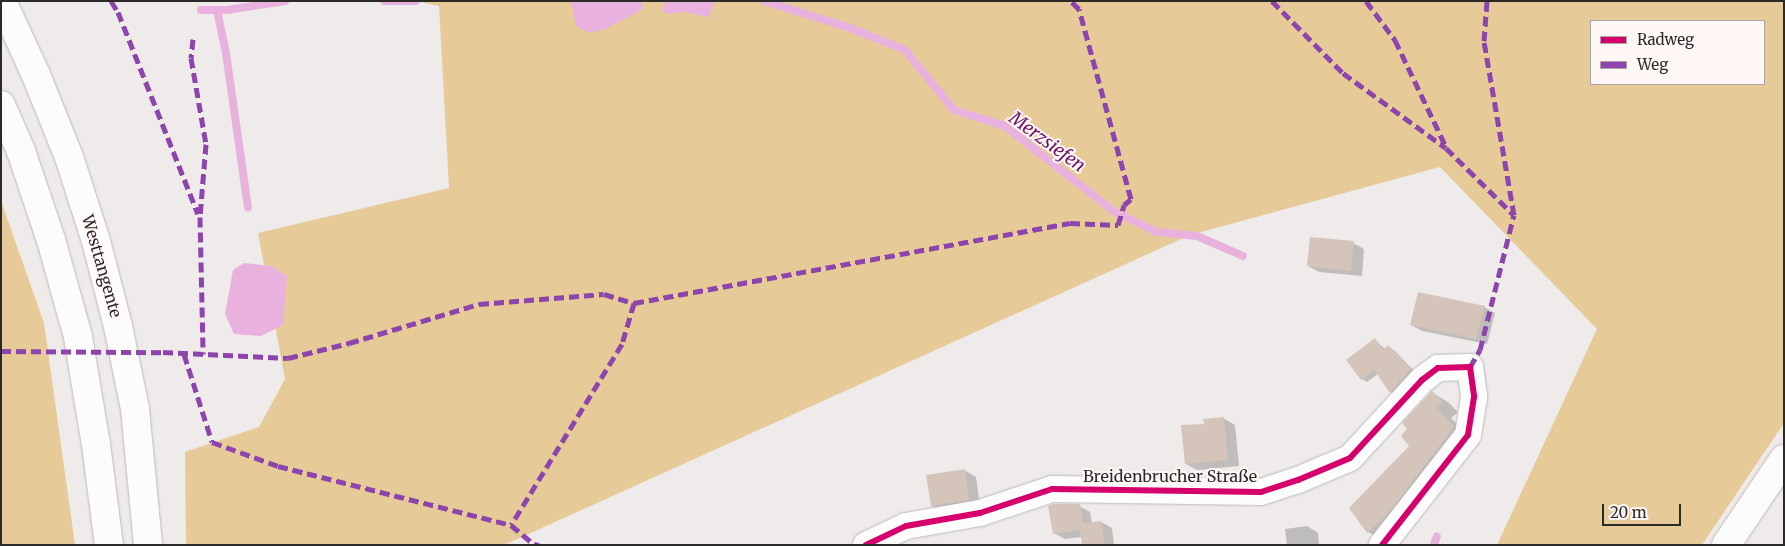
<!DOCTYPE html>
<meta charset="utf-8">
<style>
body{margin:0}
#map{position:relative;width:1785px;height:546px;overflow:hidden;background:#efebeb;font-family:Merriweather,serif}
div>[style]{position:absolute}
.forest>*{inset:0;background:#e6cb98}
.water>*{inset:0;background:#e9b2de}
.shadow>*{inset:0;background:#0003}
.stream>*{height:8px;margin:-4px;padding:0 4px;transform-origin:4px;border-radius:4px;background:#e9b2de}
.building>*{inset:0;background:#d5c4b9}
.roads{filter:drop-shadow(0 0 1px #bcbab9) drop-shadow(0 0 1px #bcbab9)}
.minor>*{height:26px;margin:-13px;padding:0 13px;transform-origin:13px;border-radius:13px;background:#fdfcfc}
.trunk>*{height:28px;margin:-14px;padding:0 14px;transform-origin:14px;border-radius:14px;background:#fdfcfc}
.motorway>*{height:28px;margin:-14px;padding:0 14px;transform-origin:14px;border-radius:14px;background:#fdfcfc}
.quiet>*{height:5px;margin-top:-2.5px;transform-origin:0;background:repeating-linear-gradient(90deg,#8e44ad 0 10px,transparent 0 15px)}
.cycleway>*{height:6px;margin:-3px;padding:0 3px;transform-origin:3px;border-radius:3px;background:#d6006c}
span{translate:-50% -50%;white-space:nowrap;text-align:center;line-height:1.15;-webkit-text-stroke:4px #fef7f6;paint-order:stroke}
.street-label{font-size:16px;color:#2c2929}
.water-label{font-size:18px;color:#6d1364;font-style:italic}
.frame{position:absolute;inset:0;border:2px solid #2c2929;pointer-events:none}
.legend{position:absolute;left:1590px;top:20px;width:175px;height:65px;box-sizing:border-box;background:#fef7f6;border:1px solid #aaa5a4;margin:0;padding:6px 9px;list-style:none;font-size:15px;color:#2c2929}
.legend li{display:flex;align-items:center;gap:10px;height:25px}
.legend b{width:25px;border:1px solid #aaa5a4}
.scale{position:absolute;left:1602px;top:504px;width:79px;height:22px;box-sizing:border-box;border:2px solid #2c2929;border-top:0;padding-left:6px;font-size:15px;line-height:18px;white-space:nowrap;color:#2c2929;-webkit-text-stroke:4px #fef7f6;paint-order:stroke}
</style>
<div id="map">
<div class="forest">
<div style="clip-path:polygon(evenodd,415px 1px,1784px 1px,1784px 423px,1702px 545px,1497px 545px,1597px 329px,1440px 167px,1190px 235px,504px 545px,186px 545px,185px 452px,259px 427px,285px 379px,258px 233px,449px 188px,439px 6px,415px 1px,1591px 21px,1764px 21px,1764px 84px,1591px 84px,1591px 21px)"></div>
<div style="clip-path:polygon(1px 201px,44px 323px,75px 545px,1px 545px)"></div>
</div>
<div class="water">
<div style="clip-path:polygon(571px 1px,642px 1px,643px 9px,606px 29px,589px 33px,576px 26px)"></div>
<div style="clip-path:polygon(664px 1px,715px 1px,709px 17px,684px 12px,669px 14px,662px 11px)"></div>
<div style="clip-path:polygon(244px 263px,271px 266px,287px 276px,283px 325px,261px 336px,234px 334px,225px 314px,233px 270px)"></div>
</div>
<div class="shadow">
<div style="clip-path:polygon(1353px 243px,1364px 249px,1362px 276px,1319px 272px,1308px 266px)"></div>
<div style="clip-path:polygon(1484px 307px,1495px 313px,1487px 344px,1422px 331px,1411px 325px)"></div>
<div style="clip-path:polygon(1375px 340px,1385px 349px,1388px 347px,1394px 350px,1416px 373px,1396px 395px,1391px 392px,1378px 374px,1367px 382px,1362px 379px)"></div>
<div style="clip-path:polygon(1433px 393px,1448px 402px,1458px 412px,1451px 418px,1469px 436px,1384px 541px,1368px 532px,1351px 508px,1411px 446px)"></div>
<div style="clip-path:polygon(1223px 418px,1235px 425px,1239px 466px,1197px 470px,1186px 464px,1205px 425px)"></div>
<div style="clip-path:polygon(964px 470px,976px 477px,980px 506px,943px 512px,932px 506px)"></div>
<div style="clip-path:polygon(1079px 506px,1090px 512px,1092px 523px,1101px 522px,1112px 528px,1114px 545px,1083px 545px,1082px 537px,1065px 539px,1054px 533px)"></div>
<div style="clip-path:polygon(1307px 526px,1318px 533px,1319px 545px,1287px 545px,1285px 529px)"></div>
</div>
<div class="stream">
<div style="left:384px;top:1px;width:32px"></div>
<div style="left:764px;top:1px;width:90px;rotate:17.4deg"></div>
<div style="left:850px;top:28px;width:59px;rotate:21.8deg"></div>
<div style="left:905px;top:50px;width:77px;rotate:50.8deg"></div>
<div style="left:954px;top:110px;width:53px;rotate:17.4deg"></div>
<div style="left:1005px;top:126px;width:137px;rotate:38.2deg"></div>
<div style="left:1113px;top:211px;width:49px;rotate:25.5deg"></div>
<div style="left:1157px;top:232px;width:40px;rotate:5.7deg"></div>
<div style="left:1197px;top:236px;width:50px;rotate:23.5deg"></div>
<div style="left:201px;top:10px;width:26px"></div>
<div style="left:227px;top:10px;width:59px;rotate:-8.8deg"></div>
<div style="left:217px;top:10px;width:44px;rotate:78.2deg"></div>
<div style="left:226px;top:53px;width:156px;rotate:81.9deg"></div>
<div style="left:1434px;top:545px;width:9px;rotate:-72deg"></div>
</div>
<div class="building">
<div style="clip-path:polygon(1310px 237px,1354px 241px,1351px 271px,1307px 266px)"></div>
<div style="clip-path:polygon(1418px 292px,1485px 306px,1476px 339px,1410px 325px)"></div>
<div style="clip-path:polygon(1375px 338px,1383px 350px,1388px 345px,1411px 369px,1390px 393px,1374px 370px,1361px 380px,1346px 360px)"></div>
<div style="clip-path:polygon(1432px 391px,1443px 402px,1437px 408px,1454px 427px,1387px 515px,1367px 533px,1349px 508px,1409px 446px,1401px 436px,1407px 429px,1402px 423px)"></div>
<div style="clip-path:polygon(1224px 417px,1228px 460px,1185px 464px,1181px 425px,1204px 424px,1203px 419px)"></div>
<div style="clip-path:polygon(965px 469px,969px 500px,931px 506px,926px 475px)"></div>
<div style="clip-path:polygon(1054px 504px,1080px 504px,1083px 523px,1101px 521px,1105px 545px,1082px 545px,1080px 530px,1053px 534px,1048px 506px)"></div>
</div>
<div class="roads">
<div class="minor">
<div style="left:866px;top:545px;width:44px;rotate:-25.4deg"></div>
<div style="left:906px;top:526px;width:75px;rotate:-10deg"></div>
<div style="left:980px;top:513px;width:76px;rotate:-18.4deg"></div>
<div style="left:1052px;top:489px;width:209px;rotate:0.8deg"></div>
<div style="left:1261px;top:492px;width:39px;rotate:-18deg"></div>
<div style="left:1298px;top:480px;width:56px;rotate:-22.9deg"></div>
<div style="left:1350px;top:458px;width:106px;rotate:-47.3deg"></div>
<div style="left:1422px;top:380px;width:20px;rotate:-37deg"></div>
<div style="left:1438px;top:368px;width:32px;rotate:-2deg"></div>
<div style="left:1470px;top:367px;width:30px;rotate:82deg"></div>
<div style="left:1474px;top:397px;width:38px;rotate:99deg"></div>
<div style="left:1468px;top:435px;width:140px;rotate:128deg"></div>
</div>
<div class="trunk">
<div style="left:2px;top:1px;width:81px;rotate:65.3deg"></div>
<div style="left:36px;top:75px;width:88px;rotate:68.1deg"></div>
<div style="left:69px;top:157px;width:88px;rotate:72.2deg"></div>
<div style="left:96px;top:241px;width:88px;rotate:75.5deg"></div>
<div style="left:118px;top:326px;width:85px;rotate:78.4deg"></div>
<div style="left:135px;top:409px;width:137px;rotate:84.5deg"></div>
<div style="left:1px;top:105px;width:50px;rotate:66.5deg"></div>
<div style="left:21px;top:151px;width:94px;rotate:71.4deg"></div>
<div style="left:51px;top:240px;width:101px;rotate:74.4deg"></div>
<div style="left:78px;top:337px;width:109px;rotate:80.5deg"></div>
<div style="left:96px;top:444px;width:102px;rotate:82.7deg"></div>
</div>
<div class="motorway">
<div style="left:1726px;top:545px;width:104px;rotate:-56deg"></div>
</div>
</div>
<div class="quiet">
<div style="left:111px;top:1px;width:13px;rotate:58deg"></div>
<div style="left:118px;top:12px;width:217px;rotate:68.4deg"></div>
<div style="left:1272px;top:1px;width:101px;rotate:45.4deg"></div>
<div style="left:1343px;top:73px;width:127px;rotate:36.1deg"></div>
<div style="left:1446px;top:148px;width:95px;rotate:44.6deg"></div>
<div style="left:1366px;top:1px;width:49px;rotate:53.4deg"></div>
<div style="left:1395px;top:40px;width:116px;rotate:64.5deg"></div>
<div style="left:193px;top:39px;width:19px;rotate:96deg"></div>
<div style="left:191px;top:58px;width:87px;rotate:80.1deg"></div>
<div style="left:206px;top:144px;width:73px;rotate:94.7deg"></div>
<div style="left:200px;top:217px;width:137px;rotate:88.7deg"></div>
<div style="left:634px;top:303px;width:443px;rotate:-10.4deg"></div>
<div style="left:1070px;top:223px;width:48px;rotate:2.4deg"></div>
<div style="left:1118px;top:225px;width:21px;rotate:-73deg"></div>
<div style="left:1124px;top:205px;width:9px;rotate:-41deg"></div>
<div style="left:1131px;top:199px;width:197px;rotate:-105.3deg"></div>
<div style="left:1079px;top:9px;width:11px;rotate:-135deg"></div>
<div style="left:1px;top:351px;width:162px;rotate:0.4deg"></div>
<div style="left:163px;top:352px;width:125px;rotate:2.7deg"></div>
<div style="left:288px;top:358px;width:63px;rotate:-13.8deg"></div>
<div style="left:349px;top:343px;width:136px;rotate:-16.7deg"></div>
<div style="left:479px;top:304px;width:125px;rotate:-4.6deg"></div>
<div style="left:604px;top:294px;width:31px;rotate:17deg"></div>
<div style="left:634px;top:303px;width:43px;rotate:106.3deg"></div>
<div style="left:622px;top:344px;width:212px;rotate:121.5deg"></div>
<div style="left:184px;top:354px;width:92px;rotate:72.3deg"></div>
<div style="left:212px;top:442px;width:70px;rotate:20deg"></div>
<div style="left:278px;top:466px;width:240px;rotate:14.2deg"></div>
<div style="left:511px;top:525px;width:30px;rotate:40deg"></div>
<div style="left:534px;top:544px;width:5px;rotate:11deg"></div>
<div style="left:1470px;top:367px;width:20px;rotate:-60deg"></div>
<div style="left:1480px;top:350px;width:139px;rotate:-75.9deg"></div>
<div style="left:1514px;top:215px;width:177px;rotate:-99.8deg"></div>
<div style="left:1484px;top:41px;width:40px;rotate:-85.7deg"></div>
</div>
<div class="cycleway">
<div style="left:866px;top:545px;width:44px;rotate:-25.4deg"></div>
<div style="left:906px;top:526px;width:75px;rotate:-10deg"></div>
<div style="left:980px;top:513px;width:76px;rotate:-18.4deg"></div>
<div style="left:1052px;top:489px;width:209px;rotate:0.8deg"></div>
<div style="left:1261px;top:492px;width:39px;rotate:-18deg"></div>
<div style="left:1298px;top:480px;width:56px;rotate:-22.9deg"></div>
<div style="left:1350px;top:458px;width:106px;rotate:-47.3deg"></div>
<div style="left:1422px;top:380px;width:20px;rotate:-37deg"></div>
<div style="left:1438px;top:368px;width:32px;rotate:-2deg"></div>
<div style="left:1470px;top:367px;width:30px;rotate:82deg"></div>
<div style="left:1474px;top:397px;width:38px;rotate:99deg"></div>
<div style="left:1468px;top:435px;width:140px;rotate:128deg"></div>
</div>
<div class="street-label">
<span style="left:102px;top:266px;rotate:74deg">Westtangente</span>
<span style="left:1170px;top:476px">Breidenbrucher Straße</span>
</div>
<div class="water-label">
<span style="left:1047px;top:142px;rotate:36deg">Merzsiefen</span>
</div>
<div class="frame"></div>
<ul class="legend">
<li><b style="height:6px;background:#d6006c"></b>Radweg</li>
<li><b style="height:6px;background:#8e44ad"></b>Weg</li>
</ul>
<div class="scale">20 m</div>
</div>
